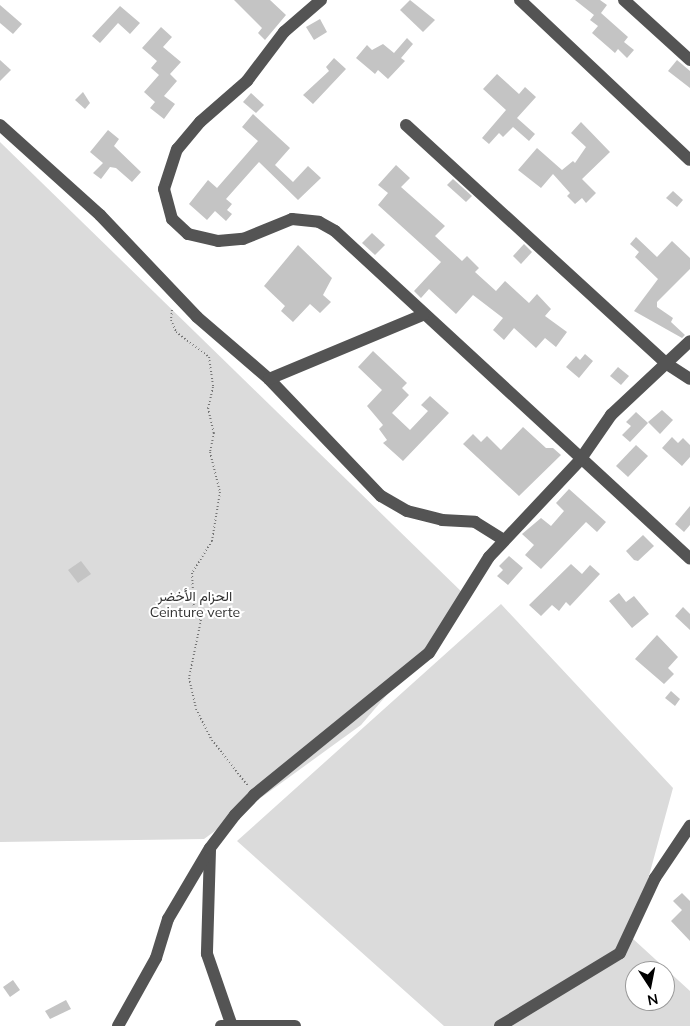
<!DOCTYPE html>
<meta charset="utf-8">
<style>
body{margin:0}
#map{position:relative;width:690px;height:1026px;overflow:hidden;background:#fff;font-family:Mulish,Vazirmatn,sans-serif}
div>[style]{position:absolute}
.green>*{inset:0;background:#dbdbdb}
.building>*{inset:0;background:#c4c4c4}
.path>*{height:2px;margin-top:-1px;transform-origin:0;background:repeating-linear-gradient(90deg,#767676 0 1px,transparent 0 3.5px)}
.minor>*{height:12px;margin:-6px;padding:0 6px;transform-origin:6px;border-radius:6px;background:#545454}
span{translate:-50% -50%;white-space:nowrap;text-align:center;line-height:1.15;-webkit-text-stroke:4px #fff;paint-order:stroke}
.park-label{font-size:14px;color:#323232}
.north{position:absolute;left:625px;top:961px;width:50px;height:50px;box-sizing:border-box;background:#fff;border:1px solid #999;border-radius:50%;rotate:169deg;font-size:14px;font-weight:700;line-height:20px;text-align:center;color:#000}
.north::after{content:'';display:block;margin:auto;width:18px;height:22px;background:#000;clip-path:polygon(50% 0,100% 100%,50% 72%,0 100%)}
</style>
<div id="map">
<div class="green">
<div style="clip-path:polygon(0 142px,469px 599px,361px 725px,204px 839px,0 842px)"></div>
<div style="clip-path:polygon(evenodd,501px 604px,673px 788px,632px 938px,690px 991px,690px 1026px,444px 1026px,237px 841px,501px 604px,635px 971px,665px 971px,665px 1001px,635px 1001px,635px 971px)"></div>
</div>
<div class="building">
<div style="clip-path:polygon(234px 0,270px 0,286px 15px,265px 40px,258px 33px,262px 28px)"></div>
<div style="clip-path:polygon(410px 0,435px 20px,423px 32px,400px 10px)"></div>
<div style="clip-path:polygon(575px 0,600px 0,607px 5px,601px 13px,628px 37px,624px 42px,634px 50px,627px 58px,618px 49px,615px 53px,592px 33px,598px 26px,590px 20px,594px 15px)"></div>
<div style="clip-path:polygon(0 5px,22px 24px,13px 34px,0 23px)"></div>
<div style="clip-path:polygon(120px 6px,140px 23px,130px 34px,118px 23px,100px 43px,92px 36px)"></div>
<div style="clip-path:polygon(320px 19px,327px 32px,314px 40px,306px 27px)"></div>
<div style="clip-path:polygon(161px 27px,172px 37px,163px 47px,181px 62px,170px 74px,177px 81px,164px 96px,175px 104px,164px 119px,150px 108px,155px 102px,144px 92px,159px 75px,151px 68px,157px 61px,142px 48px)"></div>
<div style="clip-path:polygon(407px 38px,413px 44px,401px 58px,405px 61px,388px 79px,378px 70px,375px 74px,356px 58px,367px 45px,372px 50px,383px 44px,394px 53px)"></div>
<div style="clip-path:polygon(334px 58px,346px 69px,313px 104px,303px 95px,329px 71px,326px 67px)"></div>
<div style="clip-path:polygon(0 60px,11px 70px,0 81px)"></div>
<div style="clip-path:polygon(677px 60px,690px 71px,690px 88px,668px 71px)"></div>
<div style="clip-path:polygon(497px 74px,519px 94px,525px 87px,536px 97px,517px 118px,535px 134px,529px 141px,513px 127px,503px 137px,499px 133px,489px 144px,482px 138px,506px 110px,483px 89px)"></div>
<div style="clip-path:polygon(83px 92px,90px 103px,85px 109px,75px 100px)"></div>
<div style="clip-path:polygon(251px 93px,264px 105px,256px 113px,243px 102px)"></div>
<div style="clip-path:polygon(253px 114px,290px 148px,275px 165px,293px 182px,308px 166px,321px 178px,298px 200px,259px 162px,226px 199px,232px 204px,227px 210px,232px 214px,226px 221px,215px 211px,207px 220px,189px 204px,208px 180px,217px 188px,258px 141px,242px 127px)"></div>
<div style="clip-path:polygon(581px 122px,610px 152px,582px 179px,596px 193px,586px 203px,582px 198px,575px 204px,567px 196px,570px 193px,553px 174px,541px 188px,518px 170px,537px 148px,562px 170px,573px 161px,575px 163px,586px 147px,571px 133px)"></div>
<div style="clip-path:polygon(108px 130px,119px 139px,114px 146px,141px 172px,132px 182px,116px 168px,110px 167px,101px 179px,93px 173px,103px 163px,90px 152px)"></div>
<div style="clip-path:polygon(396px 165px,410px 178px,401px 187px,445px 226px,435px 236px,462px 261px,467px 256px,479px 268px,475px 272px,496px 291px,505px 281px,529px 303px,537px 294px,551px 309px,545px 316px,567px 332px,556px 347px,545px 338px,536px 348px,514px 328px,504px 340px,493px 330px,503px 318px,473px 295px,456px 314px,429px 289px,421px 298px,414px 291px,441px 262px,378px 205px,388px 193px,378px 185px)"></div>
<div style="clip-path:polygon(453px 179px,472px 196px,466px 202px,447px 185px)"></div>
<div style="clip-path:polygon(673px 191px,683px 200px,677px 207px,666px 198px)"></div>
<div style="clip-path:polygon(372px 233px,385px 245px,375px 255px,362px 243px)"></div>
<div style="clip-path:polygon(636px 237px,657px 257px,672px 241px,690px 258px,690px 269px,657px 302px,657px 307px,673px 318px,671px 322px,685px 335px,682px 338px,634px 311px,658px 279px,635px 257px,639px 252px,630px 244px)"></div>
<div style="clip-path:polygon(524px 244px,532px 252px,521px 264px,513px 256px)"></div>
<div style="clip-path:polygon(298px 245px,332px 278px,323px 295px,331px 302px,320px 313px,310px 304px,293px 322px,281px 311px,285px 306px,264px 286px)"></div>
<div style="clip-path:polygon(373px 351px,407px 383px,402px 388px,409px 395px,392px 413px,410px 430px,428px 411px,421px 405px,430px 396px,449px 413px,403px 461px,383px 443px,387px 440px,379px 429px,383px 425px,367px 406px,382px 390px,358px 367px)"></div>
<div style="clip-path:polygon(585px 354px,593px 361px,579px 378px,566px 367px,576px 356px,580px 360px)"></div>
<div style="clip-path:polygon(618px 367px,629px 376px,621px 385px,610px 376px)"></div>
<div style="clip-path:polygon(662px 410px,673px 420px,660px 434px,648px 422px)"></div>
<div style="clip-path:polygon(636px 412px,648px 423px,630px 442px,622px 435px,631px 426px,626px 422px)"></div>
<div style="clip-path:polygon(523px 427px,546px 448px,553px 448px,561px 455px,519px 496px,463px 444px,473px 434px,481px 442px,487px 436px,501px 450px)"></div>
<div style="clip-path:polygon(672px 437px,678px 443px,683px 438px,690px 445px,690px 457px,682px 466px,662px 448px)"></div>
<div style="clip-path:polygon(636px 445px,648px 456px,628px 477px,616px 466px)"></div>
<div style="clip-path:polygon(569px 489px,606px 522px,597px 532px,586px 522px,541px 569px,525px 555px,534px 545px,522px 534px,541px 518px,551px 526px,564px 511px,556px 503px)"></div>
<div style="clip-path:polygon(690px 506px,690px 525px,684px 532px,675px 524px)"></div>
<div style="clip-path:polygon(643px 535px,654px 546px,638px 561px,634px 560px,626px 551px)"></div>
<div style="clip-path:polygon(509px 556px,523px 568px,508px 585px,497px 576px,503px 570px,499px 566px)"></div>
<div style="clip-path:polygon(81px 561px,91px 574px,78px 583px,68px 570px)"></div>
<div style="clip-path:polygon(571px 564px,582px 574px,590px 565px,600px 574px,570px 606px,566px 602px,559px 611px,552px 605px,541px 616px,529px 605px)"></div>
<div style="clip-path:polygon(619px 593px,626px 602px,634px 596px,649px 614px,632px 628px,609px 601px)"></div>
<div style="clip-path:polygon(683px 607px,690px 614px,690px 630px,675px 616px)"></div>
<div style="clip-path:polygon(657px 635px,678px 657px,668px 668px,674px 674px,664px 684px,635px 659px)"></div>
<div style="clip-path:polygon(671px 691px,680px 699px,675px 706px,665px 698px)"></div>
<div style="clip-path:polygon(682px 893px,690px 901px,690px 941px,671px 921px,682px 910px,673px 901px)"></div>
<div style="clip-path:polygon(13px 980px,20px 990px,10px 997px,3px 987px)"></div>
<div style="clip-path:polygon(66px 1000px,71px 1009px,50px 1019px,45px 1011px)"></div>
</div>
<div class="path">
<div style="left:172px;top:310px;width:10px;rotate:96deg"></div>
<div style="left:171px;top:320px;width:13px;rotate:67deg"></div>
<div style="left:176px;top:332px;width:41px;rotate:37.1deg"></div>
<div style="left:209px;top:357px;width:30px;rotate:82deg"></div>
<div style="left:213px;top:387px;width:22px;rotate:103deg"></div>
<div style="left:208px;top:408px;width:26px;rotate:77deg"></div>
<div style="left:214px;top:433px;width:19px;rotate:102deg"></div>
<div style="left:210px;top:452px;width:41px;rotate:76deg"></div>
<div style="left:220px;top:492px;width:50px;rotate:99.3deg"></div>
<div style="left:212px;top:541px;width:38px;rotate:122deg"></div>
<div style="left:192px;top:573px;width:37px;rotate:87deg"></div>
<div style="left:194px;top:610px;width:12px;rotate:55deg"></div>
<div style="left:201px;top:620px;width:59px;rotate:101.7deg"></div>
<div style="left:189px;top:678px;width:32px;rotate:77deg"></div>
<div style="left:196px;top:709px;width:35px;rotate:63deg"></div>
<div style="left:212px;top:740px;width:58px;rotate:52deg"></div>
</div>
<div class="minor">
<div style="left:321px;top:0;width:49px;rotate:139.1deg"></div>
<div style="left:284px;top:32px;width:61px;rotate:127.1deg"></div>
<div style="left:247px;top:81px;width:62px;rotate:138.9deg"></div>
<div style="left:200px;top:122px;width:35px;rotate:130deg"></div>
<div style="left:177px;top:149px;width:42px;rotate:108deg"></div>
<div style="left:164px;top:189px;width:31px;rotate:75deg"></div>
<div style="left:172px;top:219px;width:22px;rotate:43deg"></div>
<div style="left:188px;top:234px;width:31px;rotate:13deg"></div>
<div style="left:218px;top:241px;width:25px;rotate:-5deg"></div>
<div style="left:243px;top:239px;width:53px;rotate:-22.2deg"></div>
<div style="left:292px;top:219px;width:27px;rotate:6deg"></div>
<div style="left:319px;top:222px;width:18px;rotate:29deg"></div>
<div style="left:335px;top:231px;width:483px;rotate:42.7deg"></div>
<div style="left:520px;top:0;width:233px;rotate:43.3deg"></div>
<div style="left:624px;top:0;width:89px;rotate:42.3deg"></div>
<div style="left:0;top:125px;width:135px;rotate:42deg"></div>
<div style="left:100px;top:215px;width:141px;rotate:46.4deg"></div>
<div style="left:197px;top:317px;width:95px;rotate:40.7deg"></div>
<div style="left:269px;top:379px;width:162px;rotate:46.3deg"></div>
<div style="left:381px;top:496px;width:30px;rotate:30deg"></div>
<div style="left:407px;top:511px;width:36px;rotate:14deg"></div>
<div style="left:442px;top:520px;width:33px;rotate:3deg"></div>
<div style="left:475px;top:522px;width:34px;rotate:32deg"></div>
<div style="left:406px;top:125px;width:354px;rotate:42.5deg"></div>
<div style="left:667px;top:364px;width:27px;rotate:33deg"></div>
<div style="left:269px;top:379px;width:167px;rotate:-22.6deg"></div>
<div style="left:210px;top:850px;width:104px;rotate:91.7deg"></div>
<div style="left:207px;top:954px;width:76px;rotate:70.9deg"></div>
<div style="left:118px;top:1026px;width:78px;rotate:-60.8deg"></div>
<div style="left:156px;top:958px;width:41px;rotate:-72.9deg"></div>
<div style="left:168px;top:919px;width:82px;rotate:-59.4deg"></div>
<div style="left:210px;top:848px;width:41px;rotate:-52.9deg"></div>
<div style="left:235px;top:815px;width:28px;rotate:-46deg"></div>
<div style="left:254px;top:795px;width:225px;rotate:-39.1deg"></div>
<div style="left:429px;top:653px;width:113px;rotate:-58deg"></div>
<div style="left:489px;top:557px;width:133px;rotate:-46.8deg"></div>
<div style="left:580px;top:460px;width:55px;rotate:-55.4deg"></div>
<div style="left:611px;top:415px;width:108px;rotate:-43.1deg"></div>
<div style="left:221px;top:1026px;width:74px"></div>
<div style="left:500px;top:1026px;width:140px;rotate:-31.3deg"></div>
<div style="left:620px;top:953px;width:83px;rotate:-65deg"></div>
<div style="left:655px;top:878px;width:63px;rotate:-56.1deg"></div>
</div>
<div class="park-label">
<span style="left:195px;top:604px">الحزام الأخضر<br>Ceinture verte</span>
</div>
<div class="north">N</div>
</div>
